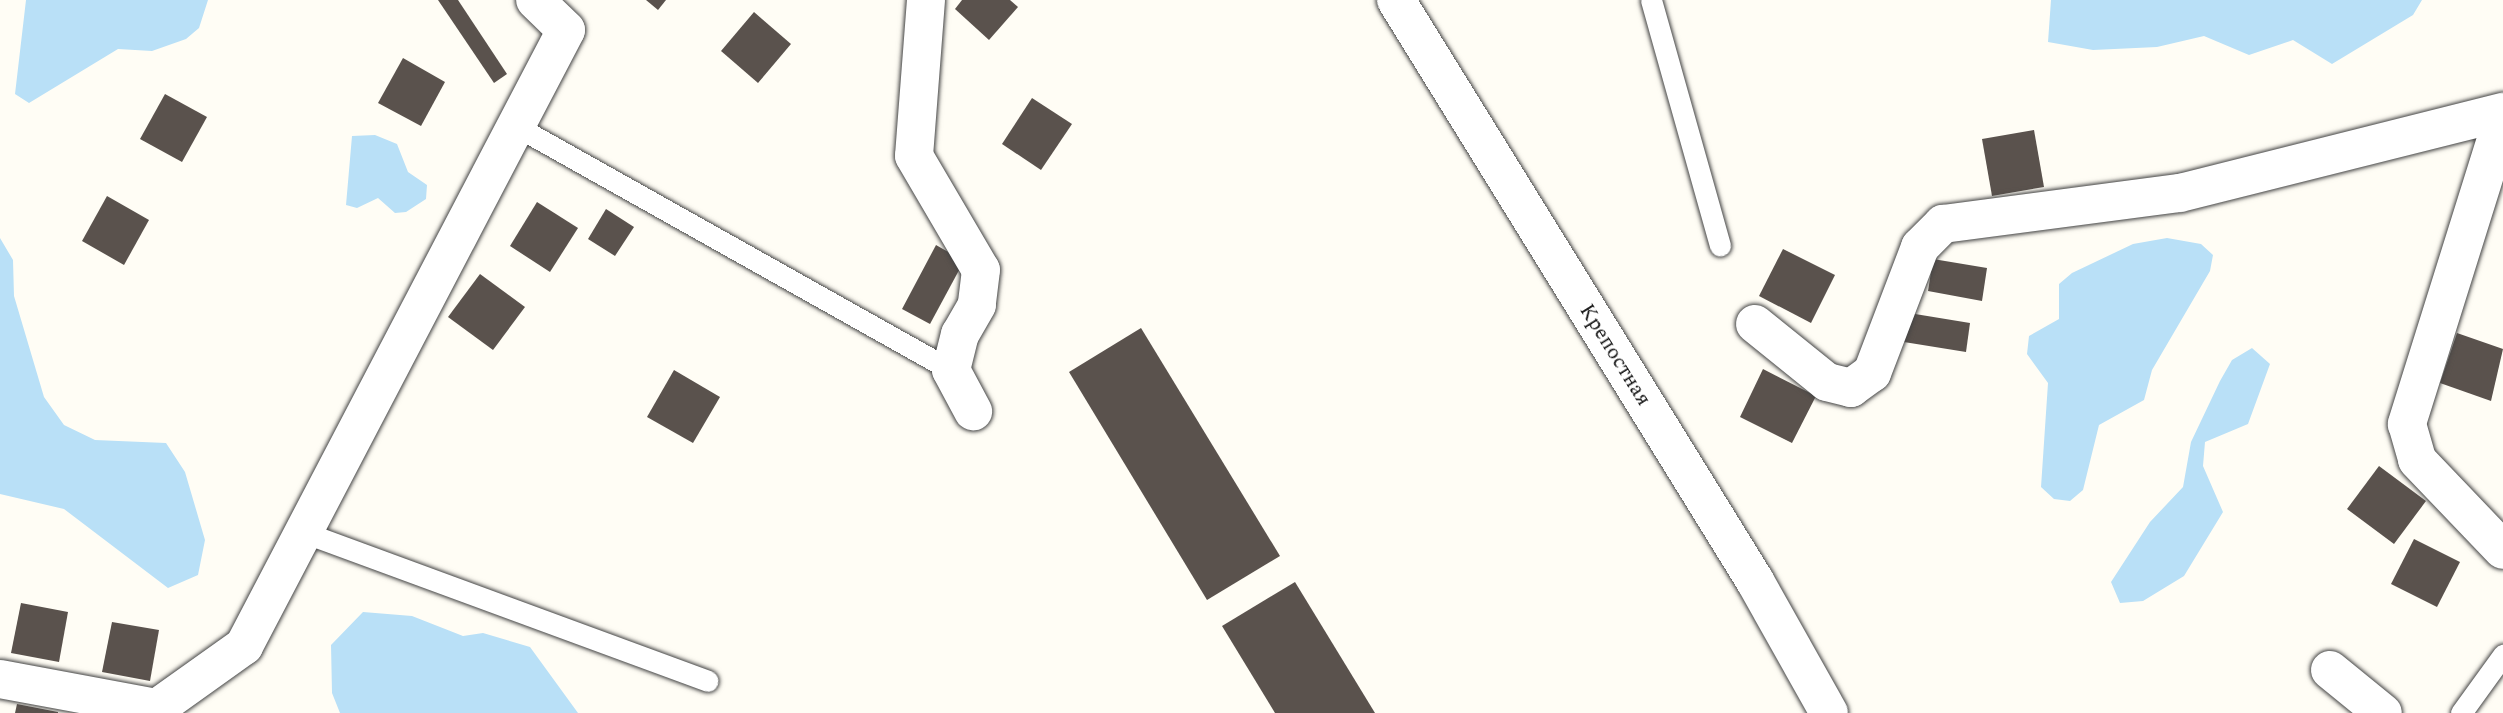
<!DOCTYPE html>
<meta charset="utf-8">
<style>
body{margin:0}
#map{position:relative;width:2503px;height:713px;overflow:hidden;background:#fffdf5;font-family:Spectral,serif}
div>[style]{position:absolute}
.water>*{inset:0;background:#b9e0f7}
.building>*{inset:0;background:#5a524d}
.roads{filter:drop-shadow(0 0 2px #444) drop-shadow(0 0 2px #444)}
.service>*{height:21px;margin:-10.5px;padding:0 10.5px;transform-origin:10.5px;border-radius:10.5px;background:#fff}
.minor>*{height:38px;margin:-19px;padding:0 19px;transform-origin:19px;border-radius:19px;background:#fff}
.tertiary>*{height:38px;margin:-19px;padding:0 19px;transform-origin:19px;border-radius:19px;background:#fff}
span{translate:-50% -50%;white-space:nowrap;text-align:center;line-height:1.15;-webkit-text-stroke:7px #fff;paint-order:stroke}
.street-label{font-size:21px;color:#111}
</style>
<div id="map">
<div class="water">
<div style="clip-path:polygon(26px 0,208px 0,199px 28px,186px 39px,152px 51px,118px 49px,29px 103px,15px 94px)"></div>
<div style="clip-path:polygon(2051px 0,2422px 0,2413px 15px,2332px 64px,2293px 40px,2249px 55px,2204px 36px,2157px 47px,2093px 50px,2048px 42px)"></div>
<div style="clip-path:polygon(375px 135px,397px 144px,408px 172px,427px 185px,426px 199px,406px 212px,395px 213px,378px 198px,357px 208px,346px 205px,352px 136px)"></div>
<div style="clip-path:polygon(0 238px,13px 260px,14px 296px,44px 397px,64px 425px,95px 440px,166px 443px,185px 472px,205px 540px,198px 575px,168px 588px,64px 509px,0 494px)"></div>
<div style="clip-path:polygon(2167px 238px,2201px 244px,2213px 255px,2210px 271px,2152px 370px,2144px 400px,2099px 425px,2083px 490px,2070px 501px,2054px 499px,2041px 487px,2048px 383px,2027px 354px,2029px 336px,2059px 319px,2059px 284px,2072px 273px,2133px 244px)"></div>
<div style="clip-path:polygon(2252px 348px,2270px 364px,2248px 424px,2205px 442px,2203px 466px,2223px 512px,2184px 576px,2143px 601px,2120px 603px,2111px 582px,2150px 522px,2183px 487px,2191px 442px,2220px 381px,2232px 360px)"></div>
<div style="clip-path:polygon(363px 612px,412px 616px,463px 636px,483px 633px,530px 647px,578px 713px,340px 713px,332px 693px,331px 645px)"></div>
</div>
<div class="building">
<div style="clip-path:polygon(438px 0,458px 0,507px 74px,494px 83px)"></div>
<div style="clip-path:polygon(646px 0,666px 0,658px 10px)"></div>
<div style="clip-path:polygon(962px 0,1010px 0,1018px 7px,989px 40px,955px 9px)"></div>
<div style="clip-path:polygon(754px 12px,791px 44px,758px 83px,721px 51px)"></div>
<div style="clip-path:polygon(403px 58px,445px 82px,421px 126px,378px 103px)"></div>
<div style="clip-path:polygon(165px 94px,207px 117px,182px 162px,140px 139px)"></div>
<div style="clip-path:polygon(1032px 98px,1072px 124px,1041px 170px,1002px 144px)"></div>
<div style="clip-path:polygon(2034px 130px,2044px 187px,1992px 196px,1982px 139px)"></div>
<div style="clip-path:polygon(107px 196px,149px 220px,124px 265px,82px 241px)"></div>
<div style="clip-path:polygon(537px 202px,578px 228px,550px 272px,510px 246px)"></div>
<div style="clip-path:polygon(606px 209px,634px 227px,615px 256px,588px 239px)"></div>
<div style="clip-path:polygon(936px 245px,964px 261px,930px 324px,902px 309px)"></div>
<div style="clip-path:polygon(1783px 249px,1835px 275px,1811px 323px,1759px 296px)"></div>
<div style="clip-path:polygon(1933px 259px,1987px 268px,1982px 301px,1928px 291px)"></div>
<div style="clip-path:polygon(480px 274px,525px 307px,493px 350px,448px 317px)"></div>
<div style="clip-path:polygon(1909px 313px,1970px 323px,1966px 352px,1904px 342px)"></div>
<div style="clip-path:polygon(1141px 328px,1280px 556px,1207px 600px,1069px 372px)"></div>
<div style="clip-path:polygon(2457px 333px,2503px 349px,2491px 401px,2440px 383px)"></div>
<div style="clip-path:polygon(1763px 369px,1816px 396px,1792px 443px,1740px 417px)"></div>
<div style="clip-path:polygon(674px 370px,720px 397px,693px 443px,647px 417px)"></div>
<div style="clip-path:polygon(2379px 466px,2426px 501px,2394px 544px,2347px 509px)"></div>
<div style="clip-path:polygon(2414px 539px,2460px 562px,2437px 607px,2391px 584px)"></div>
<div style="clip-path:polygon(1295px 582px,1375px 713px,1275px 713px,1222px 626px)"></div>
<div style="clip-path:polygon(21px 603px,68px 612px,59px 662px,11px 653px)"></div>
<div style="clip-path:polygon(112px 622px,159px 630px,150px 681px,102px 672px)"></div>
<div style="clip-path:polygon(17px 704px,58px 712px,58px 713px,15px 713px)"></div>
</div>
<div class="roads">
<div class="service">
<div style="left:1651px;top:0;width:255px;rotate:74.3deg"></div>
<div style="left:516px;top:126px;width:499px;rotate:29.3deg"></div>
<div style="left:303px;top:532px;width:431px;rotate:20.2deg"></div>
<div style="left:2461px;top:713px;width:72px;rotate:-54.1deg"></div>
</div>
<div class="minor">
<div style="left:926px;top:0;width:156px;rotate:94.4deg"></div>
<div style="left:914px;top:156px;width:132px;rotate:59.6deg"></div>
<div style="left:981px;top:270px;width:35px;rotate:97deg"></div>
<div style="left:977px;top:305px;width:34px;rotate:120deg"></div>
<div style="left:960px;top:334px;width:37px;rotate:104deg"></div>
<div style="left:951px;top:370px;width:47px;rotate:61.8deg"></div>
<div style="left:2503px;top:117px;width:322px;rotate:107.4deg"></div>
<div style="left:2407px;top:424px;width:37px;rotate:74deg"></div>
<div style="left:2417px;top:460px;width:124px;rotate:46.3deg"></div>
<div style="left:1755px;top:324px;width:92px;rotate:38.9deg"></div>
<div style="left:1827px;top:382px;width:25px;rotate:14deg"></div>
<div style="left:1851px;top:388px;width:26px;rotate:-36deg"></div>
<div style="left:1872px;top:373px;width:135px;rotate:-69.1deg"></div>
<div style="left:1920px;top:247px;width:33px;rotate:-45deg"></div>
<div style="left:1943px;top:224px;width:239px;rotate:-7.5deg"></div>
<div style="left:2180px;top:193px;width:333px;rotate:-14.1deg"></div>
<div style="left:2330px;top:670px;width:68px;rotate:39.1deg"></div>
<div style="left:0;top:679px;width:160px;rotate:10.5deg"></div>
<div style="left:157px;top:708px;width:107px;rotate:-35.5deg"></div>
<div style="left:244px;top:646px;width:695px;rotate:-62.4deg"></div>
<div style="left:566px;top:30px;width:43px;rotate:-135.9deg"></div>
</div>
<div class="tertiary">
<div style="left:1396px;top:0;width:683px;rotate:58.29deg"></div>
<div style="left:1755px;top:581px;width:151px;rotate:60.7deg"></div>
</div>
</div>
<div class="street-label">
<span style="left:1615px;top:355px;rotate:58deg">Крепостная</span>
</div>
</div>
